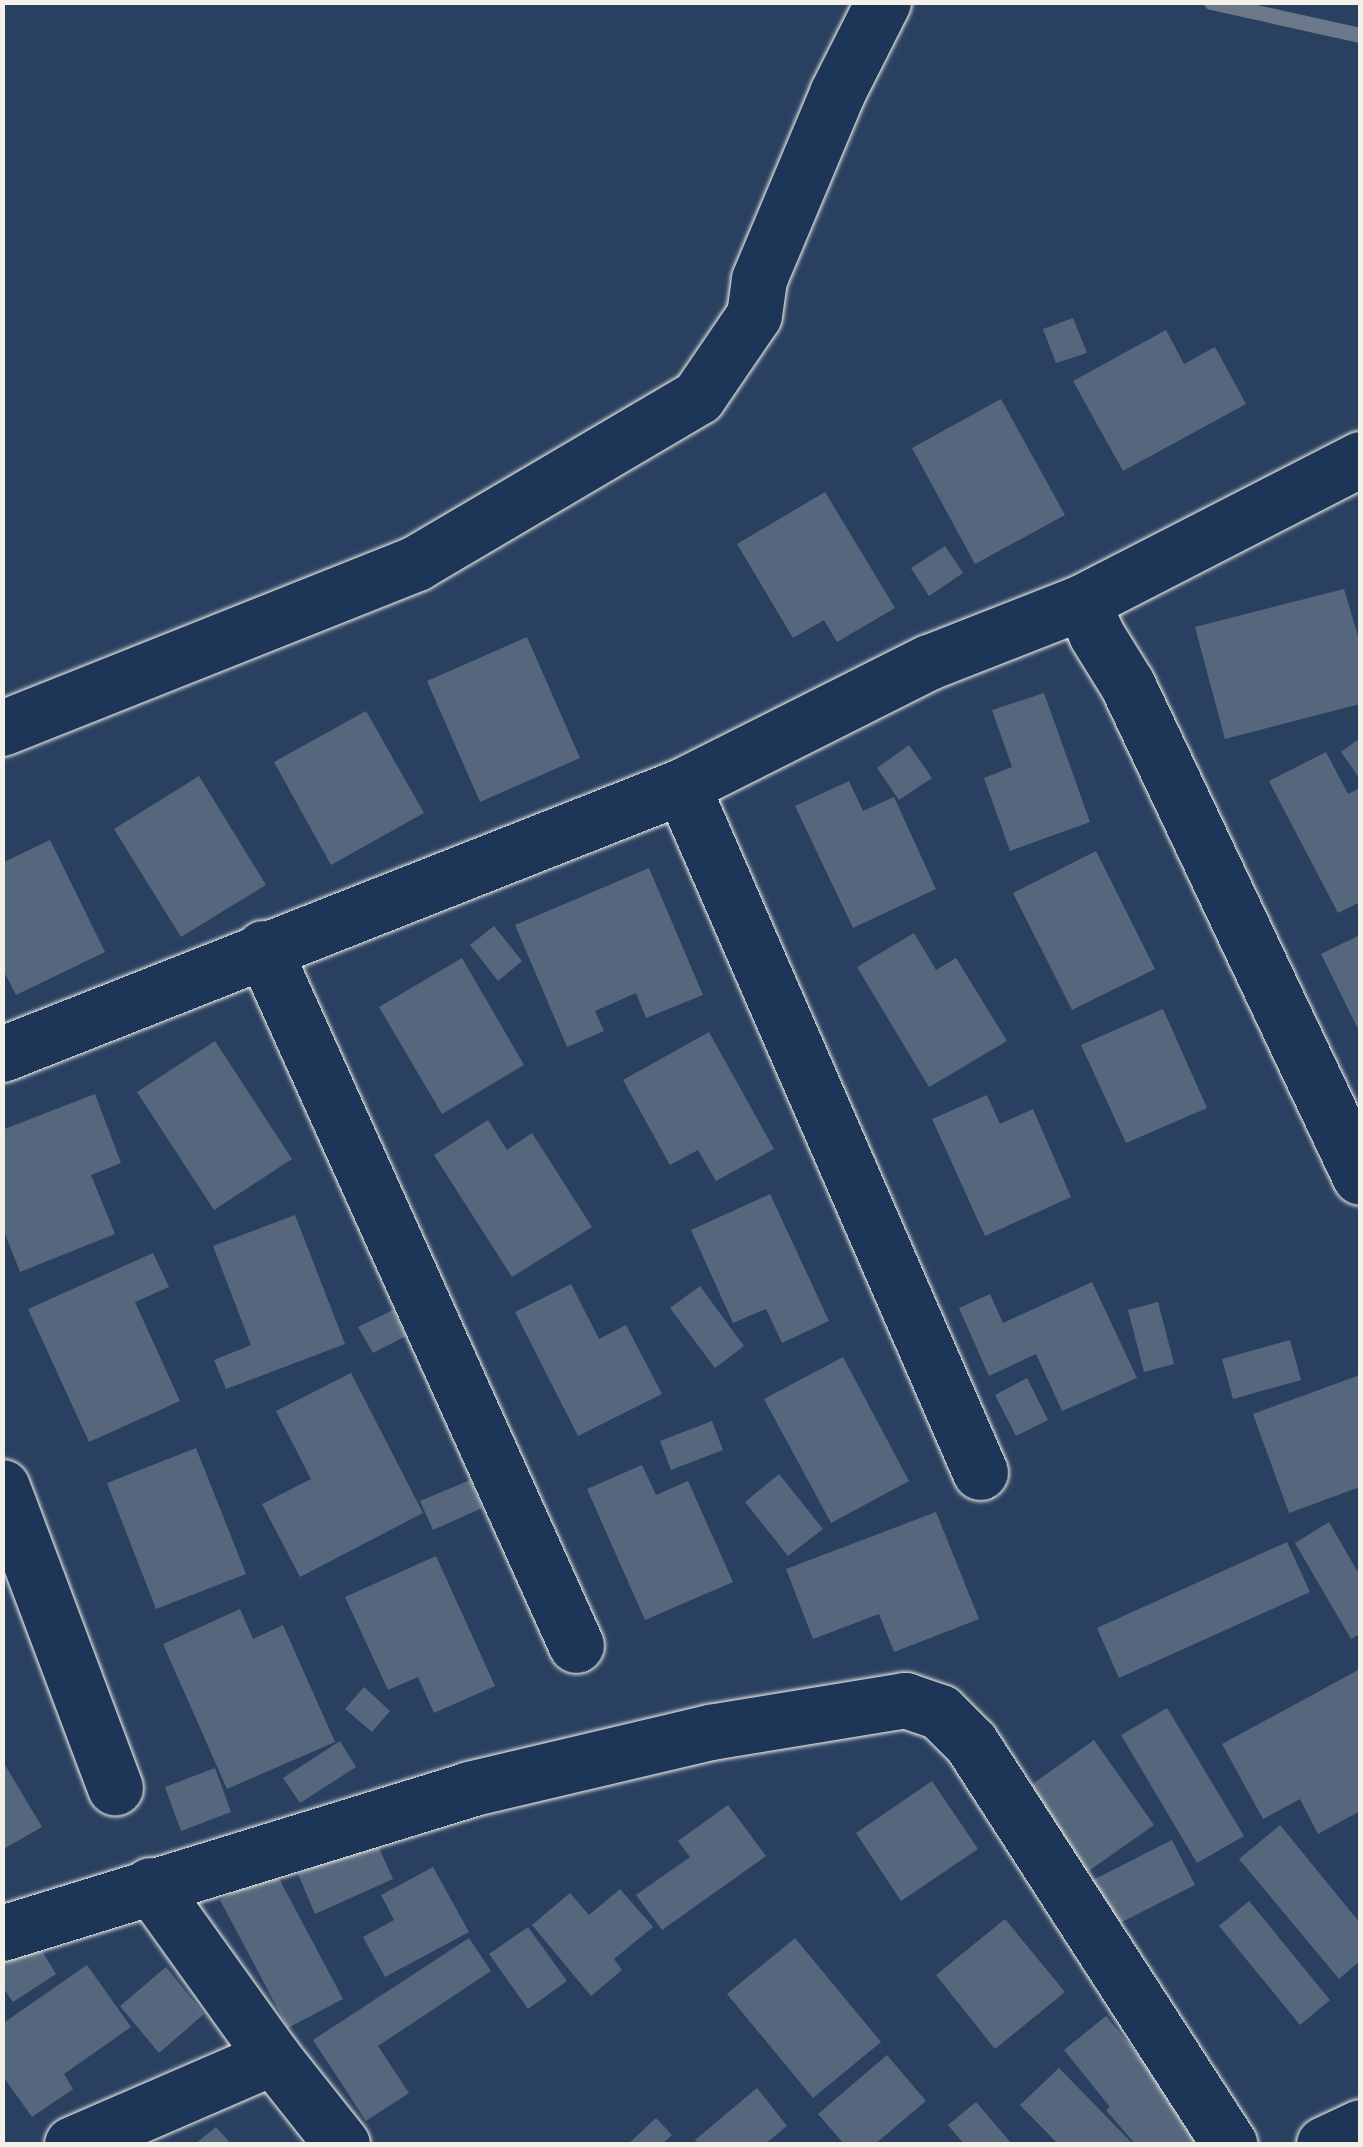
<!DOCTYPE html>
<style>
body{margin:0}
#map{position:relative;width:1363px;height:2147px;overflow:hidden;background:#2a4060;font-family:"Patrick Hand",sans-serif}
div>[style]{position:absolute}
.stream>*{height:15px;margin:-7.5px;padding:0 7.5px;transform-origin:7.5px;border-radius:7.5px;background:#6a788a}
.building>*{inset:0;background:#56677d}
.roads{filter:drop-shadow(0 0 2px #f4f1e8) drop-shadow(0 0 2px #f4f1e8)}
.minor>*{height:55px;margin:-27.5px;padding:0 27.5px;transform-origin:27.5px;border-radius:27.5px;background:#1d3557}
span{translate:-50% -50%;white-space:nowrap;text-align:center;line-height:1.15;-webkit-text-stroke:10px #1d3557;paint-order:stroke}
.frame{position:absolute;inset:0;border:5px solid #f4f1e8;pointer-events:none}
</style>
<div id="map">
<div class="stream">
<div style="left:1211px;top:2px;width:153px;rotate:12.5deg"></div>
</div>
<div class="building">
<div style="clip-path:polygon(1073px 318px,1087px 353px,1056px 363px,1043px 329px)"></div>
<div style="clip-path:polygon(1166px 330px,1184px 364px,1215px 347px,1246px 404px,1123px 471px,1073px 381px)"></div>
<div style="clip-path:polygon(1001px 399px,1065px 515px,975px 564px,912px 448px)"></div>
<div style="clip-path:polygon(825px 492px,895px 608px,837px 642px,824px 620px,793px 638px,737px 544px)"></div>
<div style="clip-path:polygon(945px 546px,963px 573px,929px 596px,911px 568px)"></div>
<div style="clip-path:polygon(1344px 589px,1360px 643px,1360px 704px,1225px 739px,1195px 627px)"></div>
<div style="clip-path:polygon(527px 637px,580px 758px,480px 802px,427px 681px)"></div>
<div style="clip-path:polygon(1044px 693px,1090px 822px,1010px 851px,984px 778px,1012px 767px,992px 710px)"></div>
<div style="clip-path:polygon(366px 711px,424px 813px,331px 865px,274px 762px)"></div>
<div style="clip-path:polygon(1360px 738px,1360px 779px,1341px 752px)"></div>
<div style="clip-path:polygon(909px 745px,932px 778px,899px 800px,877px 768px)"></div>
<div style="clip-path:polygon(1326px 752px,1348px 794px,1360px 788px,1360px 902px,1338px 913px,1269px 781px)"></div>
<div style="clip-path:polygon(199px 776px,266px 885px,181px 937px,114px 829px)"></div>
<div style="clip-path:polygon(849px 781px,863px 811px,894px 797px,936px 889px,853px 928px,795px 806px)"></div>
<div style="clip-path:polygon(50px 840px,105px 952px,16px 995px,2px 968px,2px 863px)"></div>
<div style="clip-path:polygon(1096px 851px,1155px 969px,1072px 1010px,1013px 893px)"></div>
<div style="clip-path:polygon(649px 868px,703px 995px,646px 1018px,636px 993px,595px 1011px,604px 1031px,567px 1047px,515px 925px)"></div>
<div style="clip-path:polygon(494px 926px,522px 961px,498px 981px,470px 945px)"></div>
<div style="clip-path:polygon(914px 933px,936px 970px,956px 958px,1007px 1041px,929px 1087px,857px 967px)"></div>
<div style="clip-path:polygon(1360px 935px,1360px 1033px,1321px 954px)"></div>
<div style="clip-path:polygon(462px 958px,524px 1065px,442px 1114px,379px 1007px)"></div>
<div style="clip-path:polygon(1163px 1009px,1207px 1108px,1126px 1143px,1081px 1045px)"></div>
<div style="clip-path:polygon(709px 1032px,774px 1149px,716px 1181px,698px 1150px,670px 1165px,623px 1080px)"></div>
<div style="clip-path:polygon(215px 1041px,292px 1159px,214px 1210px,137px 1092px)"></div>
<div style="clip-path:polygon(95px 1094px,121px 1163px,91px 1175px,115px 1234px,20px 1272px,2px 1226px,2px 1130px)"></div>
<div style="clip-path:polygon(987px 1095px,1000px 1124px,1033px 1109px,1071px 1197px,985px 1236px,932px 1119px)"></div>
<div style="clip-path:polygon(488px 1120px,507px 1150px,532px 1133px,592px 1227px,512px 1277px,434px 1155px)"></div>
<div style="clip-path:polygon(770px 1194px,829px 1321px,782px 1343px,766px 1309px,733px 1323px,691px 1230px)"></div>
<div style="clip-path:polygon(295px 1215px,345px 1344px,226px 1389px,214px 1360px,251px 1345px,213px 1246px)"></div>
<div style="clip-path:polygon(153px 1253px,169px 1287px,135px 1302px,180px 1401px,89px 1442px,28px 1309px)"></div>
<div style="clip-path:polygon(1092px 1282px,1137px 1378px,1062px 1411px,1036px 1354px,989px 1376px,959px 1308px,990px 1294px,1003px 1323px)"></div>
<div style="clip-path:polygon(571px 1284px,599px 1339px,626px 1325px,662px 1394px,578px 1436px,515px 1312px)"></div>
<div style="clip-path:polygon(700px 1286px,744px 1346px,715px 1368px,670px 1308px)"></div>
<div style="clip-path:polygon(1158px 1302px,1174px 1364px,1144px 1372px,1128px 1310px)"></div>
<div style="clip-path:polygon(393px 1310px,406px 1336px,373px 1353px,358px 1327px)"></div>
<div style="clip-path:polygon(1290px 1340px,1301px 1380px,1233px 1399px,1222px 1359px)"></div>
<div style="clip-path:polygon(843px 1357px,909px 1481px,831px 1523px,764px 1399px)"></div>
<div style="clip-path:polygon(351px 1373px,423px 1513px,300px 1577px,262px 1504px,311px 1479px,276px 1411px)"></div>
<div style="clip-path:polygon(1360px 1375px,1360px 1487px,1289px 1513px,1253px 1414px)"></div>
<div style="clip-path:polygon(1027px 1378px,1048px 1420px,1016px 1436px,995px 1395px)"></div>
<div style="clip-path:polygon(712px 1421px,723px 1450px,671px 1470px,660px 1441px)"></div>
<div style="clip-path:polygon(196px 1448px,246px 1574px,156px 1609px,107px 1483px)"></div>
<div style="clip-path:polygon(642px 1465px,656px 1495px,688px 1481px,733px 1582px,645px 1620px,587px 1489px)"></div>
<div style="clip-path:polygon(779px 1474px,823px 1529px,788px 1556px,745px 1502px)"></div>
<div style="clip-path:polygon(470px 1480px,482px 1508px,433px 1530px,420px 1501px)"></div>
<div style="clip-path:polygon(936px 1512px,979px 1619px,894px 1652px,879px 1614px,813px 1639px,786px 1569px)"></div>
<div style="clip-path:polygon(1329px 1522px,1360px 1576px,1360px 1634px,1351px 1639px,1295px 1543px)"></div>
<div style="clip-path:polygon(1287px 1542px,1310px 1592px,1119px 1678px,1097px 1628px)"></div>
<div style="clip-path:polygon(436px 1556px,495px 1686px,434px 1713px,418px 1677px,388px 1690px,345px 1597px)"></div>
<div style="clip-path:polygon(240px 1609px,253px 1639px,283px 1625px,335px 1742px,227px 1789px,163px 1644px)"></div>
<div style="clip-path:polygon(1360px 1669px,1360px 1811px,1318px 1834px,1300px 1799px,1263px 1819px,1222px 1744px)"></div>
<div style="clip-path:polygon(364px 1687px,390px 1711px,372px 1732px,345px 1709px)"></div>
<div style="clip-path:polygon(1167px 1708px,1244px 1836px,1197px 1863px,1121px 1735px)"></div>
<div style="clip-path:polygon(1094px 1740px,1154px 1825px,1083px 1875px,1023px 1791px)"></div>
<div style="clip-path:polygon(340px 1741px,356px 1767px,300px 1803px,283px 1778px)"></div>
<div style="clip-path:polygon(2px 1760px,42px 1827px,2px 1850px)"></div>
<div style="clip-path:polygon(215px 1768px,231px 1812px,181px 1831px,165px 1787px)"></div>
<div style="clip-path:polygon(932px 1781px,978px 1849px,901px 1901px,856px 1833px)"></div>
<div style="clip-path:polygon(728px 1805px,766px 1856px,662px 1930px,636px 1895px,690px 1857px,678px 1841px)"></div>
<div style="clip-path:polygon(1280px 1825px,1360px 1923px,1360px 1961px,1339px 1979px,1239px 1859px)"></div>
<div style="clip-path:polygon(375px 1839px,393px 1879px,315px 1914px,298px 1874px)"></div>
<div style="clip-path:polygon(1172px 1840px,1195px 1885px,1114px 1926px,1091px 1881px)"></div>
<div style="clip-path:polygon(433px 1867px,469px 1932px,385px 1977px,363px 1937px,394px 1920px,381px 1895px)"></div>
<div style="clip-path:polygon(275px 1871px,343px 1999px,288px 2028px,220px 1900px)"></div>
<div style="clip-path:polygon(620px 1889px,653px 1927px,614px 1959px,622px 1970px,591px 1996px,532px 1925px,570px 1893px,589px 1915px)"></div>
<div style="clip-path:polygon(1249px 1901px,1330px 2000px,1300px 2025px,1219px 1926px)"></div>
<div style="clip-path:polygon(1005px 1919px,1065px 1992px,995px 2049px,936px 1975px)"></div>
<div style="clip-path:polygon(528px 1927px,567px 1981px,528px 2009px,489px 1954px)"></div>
<div style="clip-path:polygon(29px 1930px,56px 1974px,13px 2002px,2px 1986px,2px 1946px)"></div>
<div style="clip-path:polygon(469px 1938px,491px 1971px,378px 2046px,409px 2093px,366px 2121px,313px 2040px)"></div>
<div style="clip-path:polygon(795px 1938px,881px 2042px,813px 2098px,727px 1994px)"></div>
<div style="clip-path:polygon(87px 1965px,131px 2027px,64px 2074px,73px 2089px,32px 2117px,2px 2075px,2px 2024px)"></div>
<div style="clip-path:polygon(166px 1967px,204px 2014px,159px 2053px,120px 2006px)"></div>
<div style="clip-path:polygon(1106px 2016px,1212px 2144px,1135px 2144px,1106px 2110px,1110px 2107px,1064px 2050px)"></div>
<div style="clip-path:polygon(887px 2055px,926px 2101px,875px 2144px,844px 2144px,818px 2114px)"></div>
<div style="clip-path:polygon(1059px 2068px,1133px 2144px,1058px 2144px,1020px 2105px)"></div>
<div style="clip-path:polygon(757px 2088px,787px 2126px,765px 2144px,698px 2144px,695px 2140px)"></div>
<div style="clip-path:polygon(976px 2102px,1012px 2144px,964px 2144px,948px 2125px)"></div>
<div style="clip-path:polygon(656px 2118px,672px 2135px,662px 2144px,628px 2144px)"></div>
<div style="clip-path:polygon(216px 2127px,231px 2144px,195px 2144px)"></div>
</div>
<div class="roads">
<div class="minor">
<div style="left:1082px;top:602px;width:313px;rotate:-27.2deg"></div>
<div style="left:2px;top:728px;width:446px;rotate:-21.7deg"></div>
<div style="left:416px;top:563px;width:327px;rotate:-30.5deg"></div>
<div style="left:698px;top:397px;width:99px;rotate:-55.7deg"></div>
<div style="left:754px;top:315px;width:36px;rotate:-82deg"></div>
<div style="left:759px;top:279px;width:202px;rotate:-67.2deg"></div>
<div style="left:837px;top:93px;width:102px;rotate:-63.2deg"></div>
<div style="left:682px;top:786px;width:748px;rotate:66.52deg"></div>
<div style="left:263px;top:948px;width:764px;rotate:65.82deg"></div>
<div style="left:2px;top:1054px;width:731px;rotate:-21.51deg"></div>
<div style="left:682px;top:786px;width:276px;rotate:-26.7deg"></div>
<div style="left:929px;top:662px;width:164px;rotate:-21.4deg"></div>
<div style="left:1082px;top:602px;width:35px;rotate:66deg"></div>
<div style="left:1096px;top:634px;width:59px;rotate:58.2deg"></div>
<div style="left:1127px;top:684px;width:545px;rotate:64.7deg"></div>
<div style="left:2px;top:1487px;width:321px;rotate:69.4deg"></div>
<div style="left:150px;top:1885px;width:211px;rotate:54.4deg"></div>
<div style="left:273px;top:2057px;width:111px;rotate:51.6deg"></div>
<div style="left:2px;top:1933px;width:489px;rotate:-17.1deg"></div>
<div style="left:469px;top:1789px;width:248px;rotate:-13.3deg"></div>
<div style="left:710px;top:1732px;width:198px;rotate:-9.3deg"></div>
<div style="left:905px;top:1700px;width:37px;rotate:19deg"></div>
<div style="left:940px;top:1712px;width:44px;rotate:45deg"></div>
<div style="left:971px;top:1743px;width:477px;rotate:57.2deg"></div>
<div style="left:72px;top:2144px;width:219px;rotate:-23.4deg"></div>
<div style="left:1324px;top:2144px;width:40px;rotate:-25deg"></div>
</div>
</div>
<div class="frame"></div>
</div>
